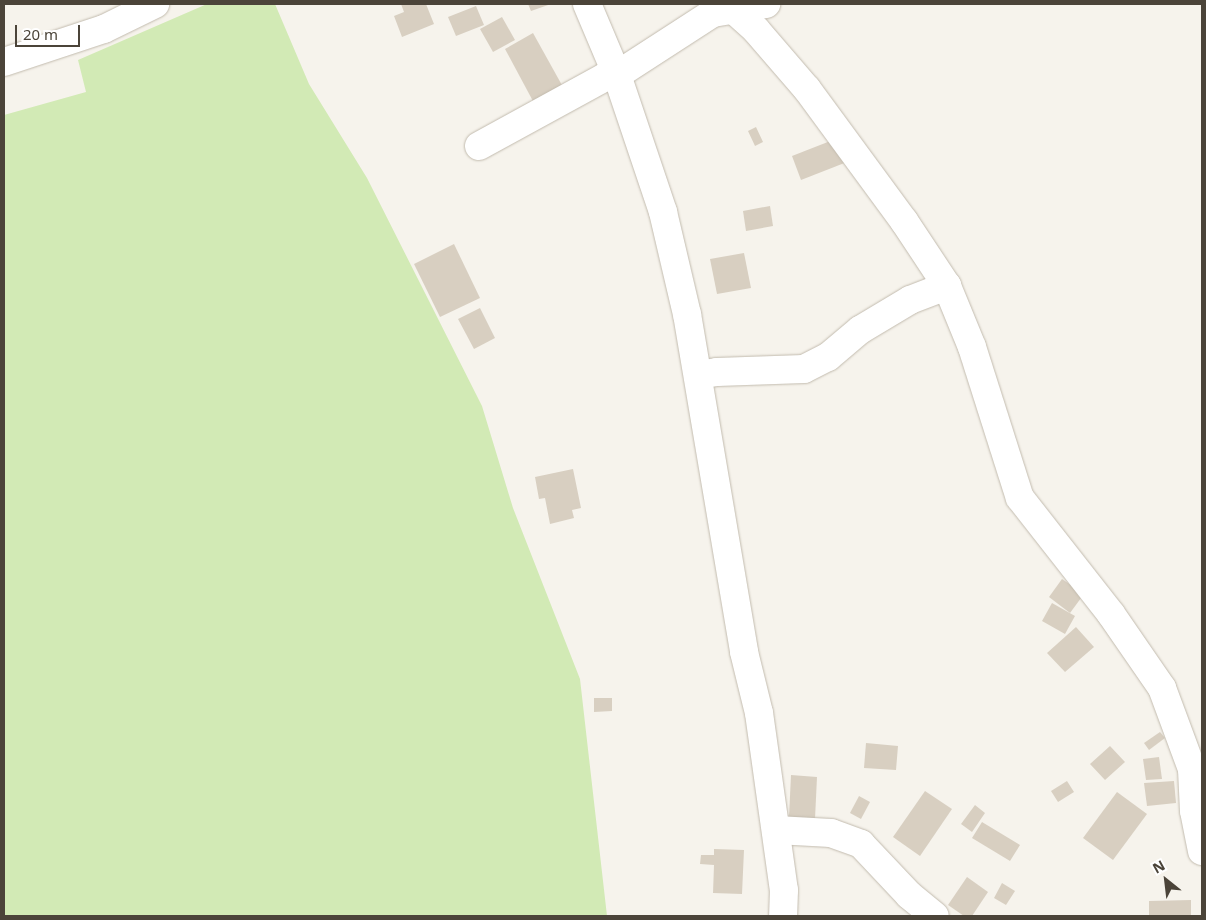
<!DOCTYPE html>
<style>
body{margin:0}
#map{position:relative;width:1206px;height:920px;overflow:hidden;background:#f6f3ec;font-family:"Noto Sans",sans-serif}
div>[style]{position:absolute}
.green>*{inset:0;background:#d2eab5}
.building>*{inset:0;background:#d8cfc1}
.roads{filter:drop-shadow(0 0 1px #c2bbae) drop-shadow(0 0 1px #c2bbae)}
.minor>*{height:28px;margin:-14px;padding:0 14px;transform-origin:14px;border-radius:14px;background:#fff}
span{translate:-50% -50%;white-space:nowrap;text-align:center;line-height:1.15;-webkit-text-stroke:5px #fff;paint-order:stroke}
.frame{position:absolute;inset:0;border:5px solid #4b4439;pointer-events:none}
.north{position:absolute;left:1141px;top:855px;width:50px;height:50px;-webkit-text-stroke:4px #fff;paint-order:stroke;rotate:331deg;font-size:14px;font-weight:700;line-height:20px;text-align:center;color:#4b4439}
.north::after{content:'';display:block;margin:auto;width:18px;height:22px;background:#4b4439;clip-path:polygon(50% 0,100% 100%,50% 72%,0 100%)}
.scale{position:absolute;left:15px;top:25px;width:65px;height:22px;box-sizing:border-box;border:2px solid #4b4439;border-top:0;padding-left:6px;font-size:15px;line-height:18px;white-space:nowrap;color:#4b4439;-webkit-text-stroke:4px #fff;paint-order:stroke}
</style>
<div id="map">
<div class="green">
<div style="clip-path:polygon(207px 4px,275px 4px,309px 84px,367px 178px,482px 406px,513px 508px,580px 679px,607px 916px,4px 916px,4px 115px,86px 92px,78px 60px)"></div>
</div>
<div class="building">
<div style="clip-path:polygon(401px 4px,426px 4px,434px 24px,402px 37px,394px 16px,404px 12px)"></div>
<div style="clip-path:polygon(528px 4px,551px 4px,531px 11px)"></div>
<div style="clip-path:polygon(476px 6px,484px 25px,456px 36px,448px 17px)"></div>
<div style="clip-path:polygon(502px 17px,515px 40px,493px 52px,480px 29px)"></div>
<div style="clip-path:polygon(533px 33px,563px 87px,534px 103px,505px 49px)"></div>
<div style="clip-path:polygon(756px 127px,763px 142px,755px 146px,748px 131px)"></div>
<div style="clip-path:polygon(838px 138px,847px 162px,801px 180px,792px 156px)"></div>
<div style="clip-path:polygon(770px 206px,773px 226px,746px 231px,743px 211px)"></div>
<div style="clip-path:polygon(454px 244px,480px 298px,440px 317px,414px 264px)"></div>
<div style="clip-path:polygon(744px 253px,751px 288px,717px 294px,710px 259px)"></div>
<div style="clip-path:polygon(480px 308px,495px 338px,474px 349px,458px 319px)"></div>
<div style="clip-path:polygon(573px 469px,581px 508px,572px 510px,574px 518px,550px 524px,545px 498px,539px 499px,535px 477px)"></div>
<div style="clip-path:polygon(1062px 579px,1084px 594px,1070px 613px,1049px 597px)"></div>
<div style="clip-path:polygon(1052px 603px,1075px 616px,1065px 634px,1042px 621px)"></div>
<div style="clip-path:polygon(1076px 627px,1094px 647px,1065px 672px,1047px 653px)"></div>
<div style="clip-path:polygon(594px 698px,612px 698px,612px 711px,594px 712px)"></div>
<div style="clip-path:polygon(1160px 732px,1165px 738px,1149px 750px,1144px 743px)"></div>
<div style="clip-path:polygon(866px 743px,898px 746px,896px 770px,864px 768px)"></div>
<div style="clip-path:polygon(1110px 746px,1125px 762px,1105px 780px,1090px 764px)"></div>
<div style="clip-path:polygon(1159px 757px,1162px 779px,1146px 780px,1143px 759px)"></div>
<div style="clip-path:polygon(791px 775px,817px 777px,815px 819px,789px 817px)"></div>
<div style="clip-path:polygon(1067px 781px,1074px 792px,1058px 802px,1051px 791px)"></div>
<div style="clip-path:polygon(1174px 781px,1176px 803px,1147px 806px,1144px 783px)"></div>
<div style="clip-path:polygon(925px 791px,952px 809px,920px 856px,893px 837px)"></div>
<div style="clip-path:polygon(1117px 792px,1147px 814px,1113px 860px,1083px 838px)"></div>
<div style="clip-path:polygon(859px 796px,870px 802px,861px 819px,850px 813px)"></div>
<div style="clip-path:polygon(975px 805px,985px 813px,972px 832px,961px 824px)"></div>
<div style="clip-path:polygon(982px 822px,1020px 845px,1010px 861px,972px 838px)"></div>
<div style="clip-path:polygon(714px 849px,744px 850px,742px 894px,713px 893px,714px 865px,700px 864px,701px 855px,714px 855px)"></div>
<div style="clip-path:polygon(967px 877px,988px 892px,972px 916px,964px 916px,948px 905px)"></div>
<div style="clip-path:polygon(1002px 883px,1015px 891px,1006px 905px,994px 898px)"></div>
<div style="clip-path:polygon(1191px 900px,1191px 916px,1149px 916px,1149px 901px)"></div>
</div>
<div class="roads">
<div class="minor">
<div style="left:587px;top:4px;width:77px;rotate:67.1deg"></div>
<div style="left:617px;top:75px;width:145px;rotate:71.4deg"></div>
<div style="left:663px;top:212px;width:105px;rotate:76.8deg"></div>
<div style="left:687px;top:314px;width:343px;rotate:80.4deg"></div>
<div style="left:744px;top:652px;width:63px;rotate:76.2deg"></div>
<div style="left:759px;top:713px;width:179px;rotate:82deg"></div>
<div style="left:784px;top:890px;width:26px;rotate:92deg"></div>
<div style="left:734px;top:10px;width:30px;rotate:42deg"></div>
<div style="left:756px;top:30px;width:78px;rotate:49.2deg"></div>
<div style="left:807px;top:89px;width:164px;rotate:53.7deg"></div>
<div style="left:904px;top:221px;width:78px;rotate:56.5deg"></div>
<div style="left:947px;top:286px;width:66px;rotate:67.7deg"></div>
<div style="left:972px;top:347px;width:158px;rotate:72.4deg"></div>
<div style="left:1020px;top:498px;width:147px;rotate:51.9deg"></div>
<div style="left:1111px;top:614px;width:90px;rotate:55.4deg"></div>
<div style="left:1162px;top:688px;width:86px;rotate:69.7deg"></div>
<div style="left:1192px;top:769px;width:42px;rotate:87.3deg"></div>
<div style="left:1194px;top:811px;width:41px;rotate:78.7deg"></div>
<div style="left:4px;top:62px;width:105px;rotate:-18.3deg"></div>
<div style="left:104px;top:29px;width:57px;rotate:-26.1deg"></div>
<div style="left:479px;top:146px;width:144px;rotate:-28.7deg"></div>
<div style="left:605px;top:77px;width:12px;rotate:-9deg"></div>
<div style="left:617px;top:75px;width:114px;rotate:-32.9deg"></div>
<div style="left:713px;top:13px;width:54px;rotate:-9.6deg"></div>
<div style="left:698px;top:375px;width:19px;rotate:-9deg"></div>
<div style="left:717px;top:372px;width:87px;rotate:-2deg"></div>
<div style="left:804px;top:369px;width:27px;rotate:-27deg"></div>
<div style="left:828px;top:357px;width:42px;rotate:-40.2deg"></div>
<div style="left:860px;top:330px;width:58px;rotate:-31deg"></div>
<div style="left:910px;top:300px;width:40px;rotate:-21deg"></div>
<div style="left:776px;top:830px;width:55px;rotate:3.1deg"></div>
<div style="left:831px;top:833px;width:32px;rotate:20deg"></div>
<div style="left:861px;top:844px;width:70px;rotate:46.7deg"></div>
<div style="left:909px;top:895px;width:33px;rotate:39deg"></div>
</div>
</div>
<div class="frame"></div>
<div class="north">N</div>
<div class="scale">20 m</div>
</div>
